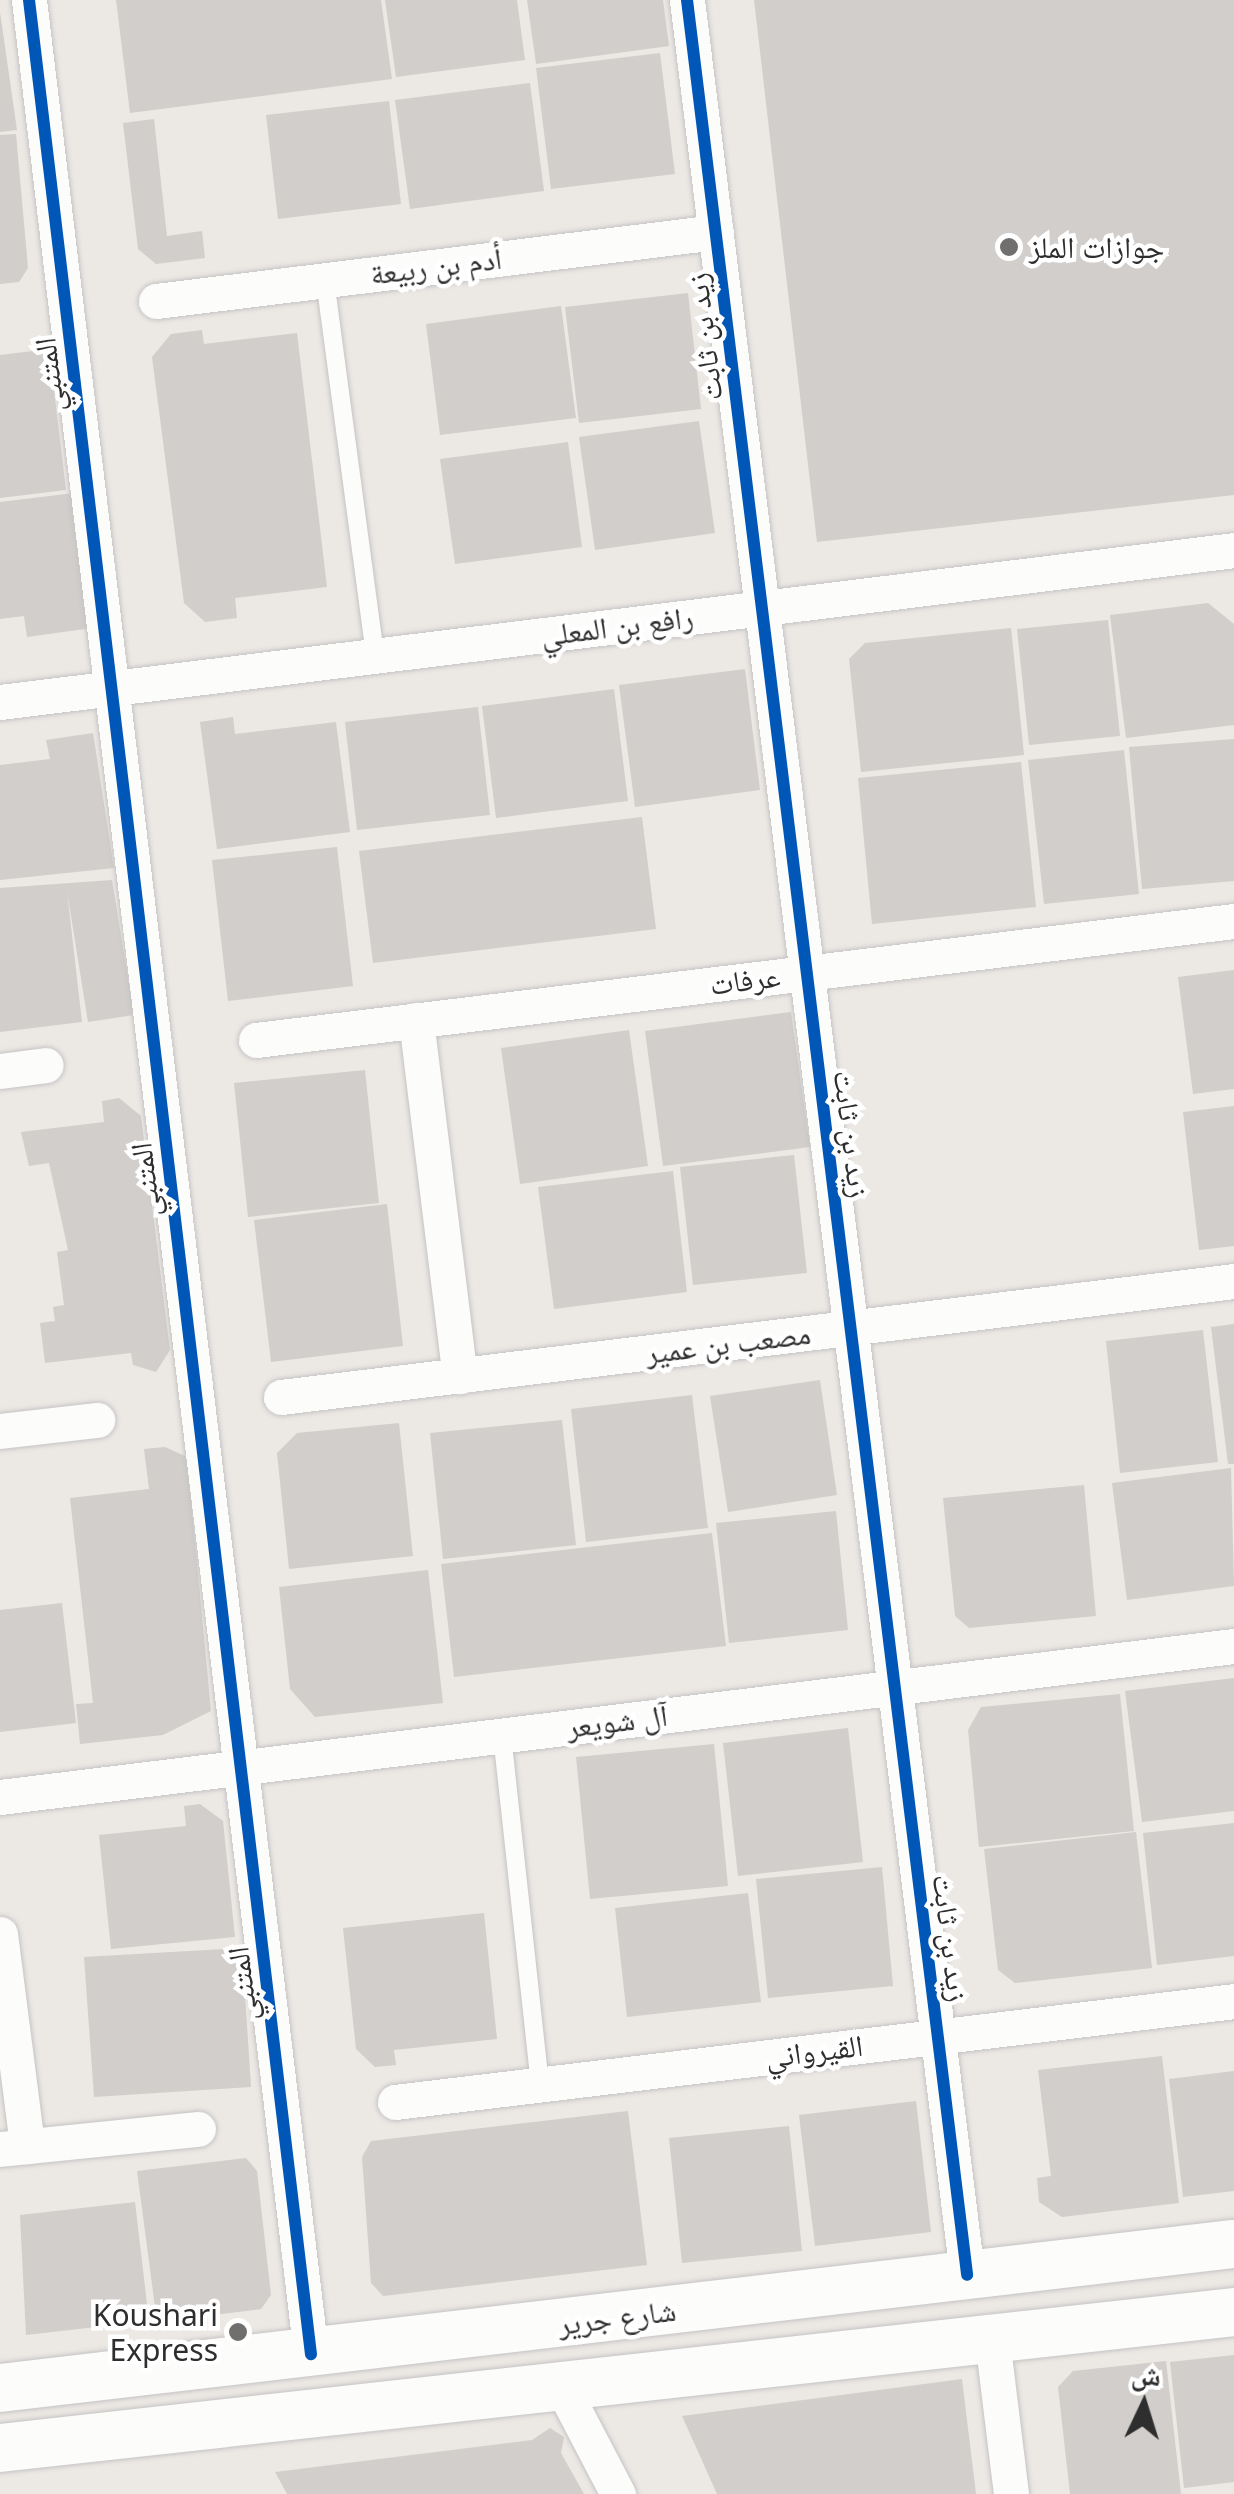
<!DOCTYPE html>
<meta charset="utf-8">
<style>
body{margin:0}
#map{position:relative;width:1234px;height:2494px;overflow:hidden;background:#ece8e4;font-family:"Noto Sans","Noto Naskh Arabic",sans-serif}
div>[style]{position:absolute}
.building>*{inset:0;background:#d1cecb}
.roads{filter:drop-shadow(0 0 2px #c5c4c5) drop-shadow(0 0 2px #c5c4c5)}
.service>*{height:18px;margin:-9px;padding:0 9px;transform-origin:9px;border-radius:9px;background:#fcfcfb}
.minor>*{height:35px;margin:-17.5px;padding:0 17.5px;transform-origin:17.5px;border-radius:17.5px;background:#fcfcfb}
.secondary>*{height:48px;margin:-24px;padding:0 24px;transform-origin:24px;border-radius:24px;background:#fcfcfb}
.cycleway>*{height:12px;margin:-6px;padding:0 6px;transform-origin:6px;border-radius:6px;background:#0057b8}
.dots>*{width:28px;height:28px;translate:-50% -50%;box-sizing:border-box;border:5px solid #fff;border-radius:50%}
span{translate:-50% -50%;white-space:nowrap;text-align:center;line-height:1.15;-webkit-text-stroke:9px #fff;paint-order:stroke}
.poi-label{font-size:30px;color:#2e2e2e}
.left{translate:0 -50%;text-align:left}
.right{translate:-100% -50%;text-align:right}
.street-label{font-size:30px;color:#2e2e2e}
.north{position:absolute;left:1094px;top:2354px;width:100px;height:100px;-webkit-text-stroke:8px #fff;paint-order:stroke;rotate:4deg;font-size:28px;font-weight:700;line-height:40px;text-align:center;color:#2e2e2e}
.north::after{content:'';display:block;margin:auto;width:35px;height:45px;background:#2e2e2e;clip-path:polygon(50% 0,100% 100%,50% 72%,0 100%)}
</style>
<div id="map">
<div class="building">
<div style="clip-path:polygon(116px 0,381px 0,392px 79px,130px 113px)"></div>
<div style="clip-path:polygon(385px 0,517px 0,525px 60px,396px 77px)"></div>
<div style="clip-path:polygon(527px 0,663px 0,669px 46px,536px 64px)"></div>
<div style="clip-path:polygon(754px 0,1234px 0,1234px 495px,817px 542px)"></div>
<div style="clip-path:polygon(0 12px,17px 130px,0 132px)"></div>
<div style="clip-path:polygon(660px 53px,675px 174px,551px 189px,536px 68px)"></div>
<div style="clip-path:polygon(530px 83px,544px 191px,410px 209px,395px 100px)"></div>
<div style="clip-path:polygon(389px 101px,401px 204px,278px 219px,266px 115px)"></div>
<div style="clip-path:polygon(154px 119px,167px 236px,202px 231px,205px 258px,156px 264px,138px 249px,123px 123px)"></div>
<div style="clip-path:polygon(16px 134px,28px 268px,19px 282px,0 284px,0 135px)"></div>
<div style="clip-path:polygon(688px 293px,701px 409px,579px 423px,565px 307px)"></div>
<div style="clip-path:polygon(561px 306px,576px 418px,440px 435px,426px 324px)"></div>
<div style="clip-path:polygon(202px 330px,204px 344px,297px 333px,327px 587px,235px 598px,237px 618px,205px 622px,184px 603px,152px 357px,171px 334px)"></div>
<div style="clip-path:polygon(49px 349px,66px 490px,0 498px,0 355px)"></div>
<div style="clip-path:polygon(699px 421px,715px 533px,595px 550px,579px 437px)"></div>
<div style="clip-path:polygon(568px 442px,582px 547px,455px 564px,440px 459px)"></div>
<div style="clip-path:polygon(74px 493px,92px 628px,27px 637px,24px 616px,0 619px,0 502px)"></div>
<div style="clip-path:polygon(1208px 603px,1234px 624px,1234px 725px,1126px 738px,1110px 615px)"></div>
<div style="clip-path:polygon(1108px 620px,1120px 736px,1029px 745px,1017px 629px)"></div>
<div style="clip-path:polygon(1011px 628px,1024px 755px,861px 772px,849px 659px,865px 643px)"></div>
<div style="clip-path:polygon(745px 669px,760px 790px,635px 807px,619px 685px)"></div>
<div style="clip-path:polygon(614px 689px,628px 801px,496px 818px,482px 706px)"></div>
<div style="clip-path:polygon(478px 707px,490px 815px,357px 830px,345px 722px)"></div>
<div style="clip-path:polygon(233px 717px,235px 734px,336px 722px,350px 832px,217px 849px,200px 722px)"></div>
<div style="clip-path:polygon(93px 733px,114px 868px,0 880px,0 765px,50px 759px,46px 740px)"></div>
<div style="clip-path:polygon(1234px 739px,1234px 881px,1142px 889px,1129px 747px)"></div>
<div style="clip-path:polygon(1124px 750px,1139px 894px,1044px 904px,1028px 760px)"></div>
<div style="clip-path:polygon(1021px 762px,1036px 907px,872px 924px,858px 778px)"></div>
<div style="clip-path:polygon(642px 817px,656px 929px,373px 963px,359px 851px)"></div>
<div style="clip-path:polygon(337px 847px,353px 986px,228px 1001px,212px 860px)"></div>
<div style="clip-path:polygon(112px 880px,134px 1015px,88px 1022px,67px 891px,82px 1022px,0 1032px,0 888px)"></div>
<div style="clip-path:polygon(1234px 970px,1234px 1089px,1193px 1094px,1178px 977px)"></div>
<div style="clip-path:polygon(791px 1012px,810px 1147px,663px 1166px,645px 1031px)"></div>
<div style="clip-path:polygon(629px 1030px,648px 1166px,520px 1184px,501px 1048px)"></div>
<div style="clip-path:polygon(365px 1070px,379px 1203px,248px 1217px,234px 1083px)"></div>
<div style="clip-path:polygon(119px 1098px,141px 1116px,170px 1350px,156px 1372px,133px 1365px,131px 1353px,45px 1363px,40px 1323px,55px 1321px,53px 1307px,64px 1305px,57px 1252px,68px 1250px,49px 1163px,29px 1166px,21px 1132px,104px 1122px,102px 1101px)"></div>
<div style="clip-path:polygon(1234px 1106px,1234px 1246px,1199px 1250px,1183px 1112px)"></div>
<div style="clip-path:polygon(794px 1155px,807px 1273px,693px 1285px,680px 1167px)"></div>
<div style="clip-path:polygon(673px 1171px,687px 1292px,554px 1309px,538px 1187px)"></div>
<div style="clip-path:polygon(387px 1204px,403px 1346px,271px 1362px,254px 1220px)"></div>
<div style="clip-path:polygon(1234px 1324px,1234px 1464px,1228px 1464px,1211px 1327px)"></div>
<div style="clip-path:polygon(1203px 1330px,1218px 1462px,1120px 1473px,1106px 1341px)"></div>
<div style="clip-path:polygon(820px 1380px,837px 1495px,728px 1512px,710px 1396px)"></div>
<div style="clip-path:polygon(692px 1395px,708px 1528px,586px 1542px,571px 1409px)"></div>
<div style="clip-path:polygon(562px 1420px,576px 1545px,443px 1559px,430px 1433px)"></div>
<div style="clip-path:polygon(399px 1423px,413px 1556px,289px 1569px,277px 1453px,297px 1433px)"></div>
<div style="clip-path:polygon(165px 1447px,187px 1457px,211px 1711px,163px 1735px,80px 1744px,76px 1704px,93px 1703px,70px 1498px,149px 1489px,144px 1449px)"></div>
<div style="clip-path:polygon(1231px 1468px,1234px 1586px,1127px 1600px,1112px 1483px)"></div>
<div style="clip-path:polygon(1084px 1485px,1096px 1616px,969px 1628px,955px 1616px,943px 1498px)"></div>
<div style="clip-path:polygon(836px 1511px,848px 1630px,729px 1643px,716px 1523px)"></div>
<div style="clip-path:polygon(712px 1533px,726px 1646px,454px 1677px,441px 1564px)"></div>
<div style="clip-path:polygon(428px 1570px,443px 1703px,315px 1717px,290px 1689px,279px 1587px)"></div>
<div style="clip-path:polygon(62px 1603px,76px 1723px,0 1732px,0 1610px)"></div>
<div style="clip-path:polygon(1234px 1678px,1234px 1811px,1142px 1822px,1125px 1691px)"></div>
<div style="clip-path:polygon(1120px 1694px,1134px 1831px,979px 1847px,968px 1730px,981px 1707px)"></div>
<div style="clip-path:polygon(848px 1728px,863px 1862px,738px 1876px,723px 1743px)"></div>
<div style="clip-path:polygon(714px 1744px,728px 1886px,590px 1899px,576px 1757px)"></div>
<div style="clip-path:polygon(200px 1804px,223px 1821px,235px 1937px,111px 1949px,99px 1835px,186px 1826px,184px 1806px)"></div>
<div style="clip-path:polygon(1234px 1823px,1234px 1956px,1157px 1965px,1143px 1833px)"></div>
<div style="clip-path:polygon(1136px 1832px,1152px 1968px,1015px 1983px,998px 1970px,984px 1849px)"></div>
<div style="clip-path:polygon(882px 1867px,893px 1986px,768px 1998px,756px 1879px)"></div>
<div style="clip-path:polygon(748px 1893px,761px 2002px,627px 2017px,615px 1908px)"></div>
<div style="clip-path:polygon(484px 1913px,497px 2039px,394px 2050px,396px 2065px,375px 2067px,356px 2049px,343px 1928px)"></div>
<div style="clip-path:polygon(242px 1948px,251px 2087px,94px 2097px,84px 1957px)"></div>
<div style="clip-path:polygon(1162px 2056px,1179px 2203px,1062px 2217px,1039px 2202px,1037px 2178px,1051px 2176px,1038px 2070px)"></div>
<div style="clip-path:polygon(1234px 2071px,1234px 2191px,1183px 2197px,1169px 2079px)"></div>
<div style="clip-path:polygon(916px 2101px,931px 2232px,815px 2246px,799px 2115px)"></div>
<div style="clip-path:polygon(628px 2111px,647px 2265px,383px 2296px,371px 2283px,362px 2157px,371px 2141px)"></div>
<div style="clip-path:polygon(789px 2126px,802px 2251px,682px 2263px,669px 2138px)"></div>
<div style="clip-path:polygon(246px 2158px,257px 2171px,271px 2295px,261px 2309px,157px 2322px,137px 2171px)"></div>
<div style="clip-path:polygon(135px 2202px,149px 2321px,26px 2335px,20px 2215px)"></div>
<div style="clip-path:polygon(1234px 2355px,1234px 2482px,1184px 2488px,1170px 2362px)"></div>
<div style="clip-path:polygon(1166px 2361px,1181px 2494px,1070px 2494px,1058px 2387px,1073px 2371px)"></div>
<div style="clip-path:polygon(962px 2379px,976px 2494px,717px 2494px,682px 2416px)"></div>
<div style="clip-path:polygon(550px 2428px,564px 2437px,561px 2453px,584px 2494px,287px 2494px,275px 2472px,532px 2440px)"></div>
</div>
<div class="roads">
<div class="service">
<div style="left:325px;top:280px;width:379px;rotate:82.4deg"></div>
<div style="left:502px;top:1735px;width:351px;rotate:83.8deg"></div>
</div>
<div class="minor">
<div style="left:29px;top:0;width:2371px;rotate:83.17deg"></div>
<div style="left:687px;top:0;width:2292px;rotate:82.98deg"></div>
<div style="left:156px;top:301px;width:564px;rotate:-7.02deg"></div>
<div style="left:0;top:702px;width:1243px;rotate:-7.02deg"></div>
<div style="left:416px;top:1020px;width:359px;rotate:83deg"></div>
<div style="left:256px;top:1040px;width:985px;rotate:-6.94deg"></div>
<div style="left:0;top:1071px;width:46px;rotate:-7.4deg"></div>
<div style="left:281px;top:1397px;width:960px;rotate:-6.94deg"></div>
<div style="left:0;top:1431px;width:98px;rotate:-6.5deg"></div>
<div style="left:0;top:1797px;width:1243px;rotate:-6.98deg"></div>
<div style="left:0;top:1934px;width:214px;rotate:82.7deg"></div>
<div style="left:395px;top:2102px;width:845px;rotate:-6.86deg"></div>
<div style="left:0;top:2149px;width:199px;rotate:-5.8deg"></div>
<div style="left:992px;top:2339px;width:156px;rotate:83deg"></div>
<div style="left:562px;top:2387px;width:121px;rotate:62.4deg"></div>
</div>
<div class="secondary">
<div style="left:0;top:2388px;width:1242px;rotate:-6.66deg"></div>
<div style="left:0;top:2448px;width:1241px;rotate:-6.29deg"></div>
</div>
</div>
<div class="cycleway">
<div style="left:29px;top:0;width:2371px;rotate:83.17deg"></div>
<div style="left:687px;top:0;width:2292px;rotate:82.98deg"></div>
</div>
<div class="dots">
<div style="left:1009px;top:247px;background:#706f6e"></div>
<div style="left:238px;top:2332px;background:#706f6e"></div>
</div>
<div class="poi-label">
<span class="left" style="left:1029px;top:247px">جوازات الملز</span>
<span class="right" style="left:218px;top:2332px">Koushari<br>Express</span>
</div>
<div class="street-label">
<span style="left:436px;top:266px;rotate:-7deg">أدم بن ربيعة</span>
<span style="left:704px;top:337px;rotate:-97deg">زيد بن ثابت</span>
<span style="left:49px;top:375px;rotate:-97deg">المتنبي</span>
<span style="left:617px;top:626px;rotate:-7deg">رافع بن المعلي</span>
<span style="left:745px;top:980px;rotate:-7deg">عرفات</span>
<span style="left:852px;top:1134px;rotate:83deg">زيد بن ثابت</span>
<span style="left:145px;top:1180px;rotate:-97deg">المتنبي</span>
<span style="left:728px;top:1343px;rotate:-7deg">مصعب بن عمير</span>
<span style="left:617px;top:1721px;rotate:-7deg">آل شويعر</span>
<span style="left:951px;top:1938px;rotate:83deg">زيد بن ثابت</span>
<span style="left:242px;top:1984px;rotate:-97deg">المتنبي</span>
<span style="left:814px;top:2051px;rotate:-7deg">القيرواني</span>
<span style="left:617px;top:2317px;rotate:-7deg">شارع جرير</span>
</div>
<div class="north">ش</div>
</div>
